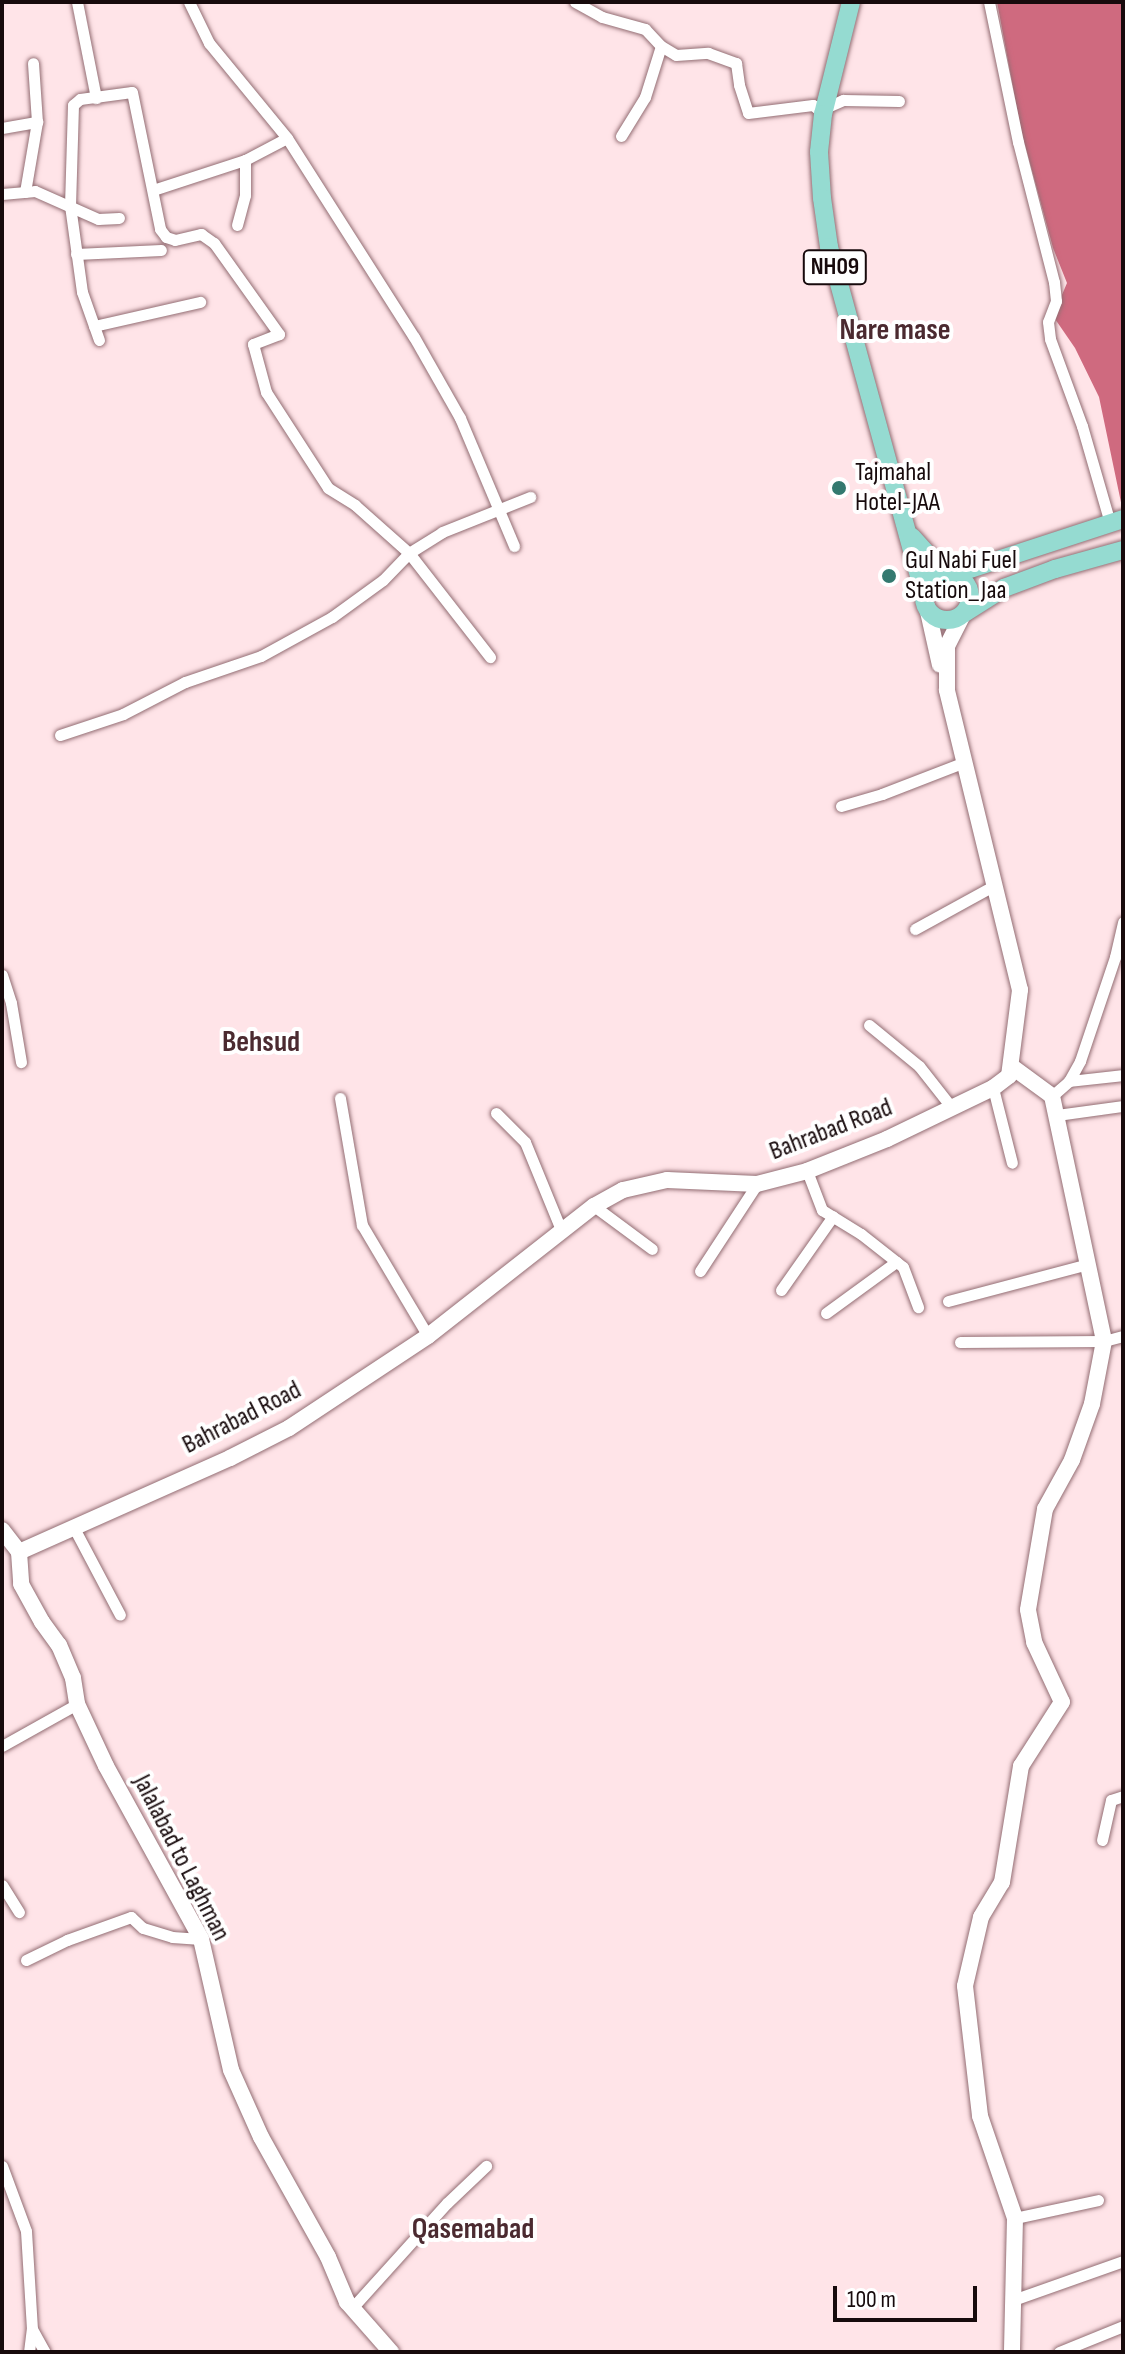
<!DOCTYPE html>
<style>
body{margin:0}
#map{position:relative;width:1125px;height:2354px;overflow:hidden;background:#ffe4e8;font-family:"Sofia Sans Condensed",sans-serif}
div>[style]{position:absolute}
.water>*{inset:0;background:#cf6a7f}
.roads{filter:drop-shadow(0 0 2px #936d73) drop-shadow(0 0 2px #936d73)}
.street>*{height:11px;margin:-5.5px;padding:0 5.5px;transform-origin:5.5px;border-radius:5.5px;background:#fff}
.secondary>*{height:16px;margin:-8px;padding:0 8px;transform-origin:8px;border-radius:8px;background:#fff}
.primary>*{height:18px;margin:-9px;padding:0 9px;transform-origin:9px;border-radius:9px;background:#95dbd1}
.primary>.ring{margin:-9px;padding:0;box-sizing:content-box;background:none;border:18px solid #95dbd1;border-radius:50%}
.dots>*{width:22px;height:22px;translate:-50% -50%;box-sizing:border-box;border:4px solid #fff;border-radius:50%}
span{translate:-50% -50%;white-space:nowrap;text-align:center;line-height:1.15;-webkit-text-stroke:8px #fff;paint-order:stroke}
.shield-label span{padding:2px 6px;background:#fff;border:2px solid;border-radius:6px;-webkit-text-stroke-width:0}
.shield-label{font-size:24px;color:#170a0c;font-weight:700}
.poi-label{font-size:26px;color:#170a0c}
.left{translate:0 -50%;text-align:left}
.street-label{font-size:26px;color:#170a0c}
.quarter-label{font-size:30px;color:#4b2a30;font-weight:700}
.frame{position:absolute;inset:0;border:4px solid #170a0c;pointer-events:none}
.scale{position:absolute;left:833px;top:2286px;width:144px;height:36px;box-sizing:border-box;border:4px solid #170a0c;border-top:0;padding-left:10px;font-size:24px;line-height:28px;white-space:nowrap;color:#170a0c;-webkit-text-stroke:6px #fff;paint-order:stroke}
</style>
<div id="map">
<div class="water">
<div style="clip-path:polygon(997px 2px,1123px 2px,1123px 512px,1099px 397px,1075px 348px,1053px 316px,1067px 283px,1053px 248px,1021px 130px)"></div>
</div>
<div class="roads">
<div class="street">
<div style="left:77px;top:2px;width:98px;rotate:78.8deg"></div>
<div style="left:189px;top:2px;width:46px;rotate:64deg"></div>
<div style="left:209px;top:43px;width:123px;rotate:50.6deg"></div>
<div style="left:575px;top:2px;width:31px;rotate:29deg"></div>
<div style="left:602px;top:17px;width:45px;rotate:15.6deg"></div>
<div style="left:645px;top:29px;width:23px;rotate:47deg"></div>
<div style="left:661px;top:46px;width:17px;rotate:31deg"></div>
<div style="left:676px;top:55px;width:32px;rotate:-4deg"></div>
<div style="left:708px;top:53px;width:30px;rotate:20deg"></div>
<div style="left:736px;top:63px;width:22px;rotate:82deg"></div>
<div style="left:739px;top:85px;width:29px;rotate:72deg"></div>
<div style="left:748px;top:113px;width:65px;rotate:-7deg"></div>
<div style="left:813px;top:105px;width:13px;rotate:42deg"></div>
<div style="left:989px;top:2px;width:143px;rotate:78.3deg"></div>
<div style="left:1018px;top:142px;width:145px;rotate:75.6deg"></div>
<div style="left:1054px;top:282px;width:19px;rotate:84deg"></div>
<div style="left:1056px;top:301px;width:22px;rotate:111deg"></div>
<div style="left:1048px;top:322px;width:17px;rotate:83deg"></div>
<div style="left:1050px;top:339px;width:93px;rotate:69.8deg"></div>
<div style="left:1082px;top:426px;width:101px;rotate:73.9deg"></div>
<div style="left:825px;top:108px;width:20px;rotate:-24deg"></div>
<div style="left:843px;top:100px;width:56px;rotate:1deg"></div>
<div style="left:2px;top:128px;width:36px;rotate:-10deg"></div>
<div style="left:621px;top:136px;width:46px;rotate:-58.4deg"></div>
<div style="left:645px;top:97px;width:53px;rotate:-72.6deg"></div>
<div style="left:153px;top:190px;width:97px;rotate:-18.1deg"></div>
<div style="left:245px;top:160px;width:47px;rotate:-27.6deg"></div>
<div style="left:287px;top:138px;width:236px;rotate:57.5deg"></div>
<div style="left:414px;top:337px;width:93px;rotate:60.4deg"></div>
<div style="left:460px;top:418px;width:139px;rotate:67.1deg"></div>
<div style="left:25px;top:192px;width:71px;rotate:-80.3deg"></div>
<div style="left:37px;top:122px;width:59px;rotate:-93.9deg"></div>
<div style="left:2px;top:194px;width:33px;rotate:-5deg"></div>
<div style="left:35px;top:191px;width:69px;rotate:24deg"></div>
<div style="left:98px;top:219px;width:21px;rotate:-3deg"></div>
<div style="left:237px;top:225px;width:31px;rotate:-75deg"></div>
<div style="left:245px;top:195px;width:35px;rotate:-90deg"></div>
<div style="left:76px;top:254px;width:85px;rotate:-2.7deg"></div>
<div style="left:94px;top:326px;width:109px;rotate:-12.8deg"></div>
<div style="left:99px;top:340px;width:51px;rotate:-109.5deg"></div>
<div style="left:82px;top:292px;width:87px;rotate:-97.9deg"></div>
<div style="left:70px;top:206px;width:101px;rotate:-88.3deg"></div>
<div style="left:73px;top:105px;width:9px;rotate:-41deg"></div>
<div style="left:80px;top:99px;width:52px;rotate:-7.7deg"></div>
<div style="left:132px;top:92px;width:140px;rotate:78.4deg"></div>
<div style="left:160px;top:229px;width:10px;rotate:53deg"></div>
<div style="left:166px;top:237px;width:9px;rotate:18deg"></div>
<div style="left:175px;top:240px;width:27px;rotate:-13deg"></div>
<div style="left:201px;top:234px;width:16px;rotate:35deg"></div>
<div style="left:214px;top:243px;width:112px;rotate:54.5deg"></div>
<div style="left:279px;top:334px;width:28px;rotate:159deg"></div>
<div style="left:253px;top:344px;width:50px;rotate:74.8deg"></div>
<div style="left:266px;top:392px;width:114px;rotate:57.1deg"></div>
<div style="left:328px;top:488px;width:32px;rotate:32deg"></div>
<div style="left:355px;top:505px;width:72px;rotate:41.6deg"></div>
<div style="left:409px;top:553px;width:132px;rotate:52.1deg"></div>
<div style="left:60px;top:735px;width:66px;rotate:-18.4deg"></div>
<div style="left:123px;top:714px;width:70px;rotate:-27.3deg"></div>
<div style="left:185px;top:682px;width:80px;rotate:-18.9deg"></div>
<div style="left:261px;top:656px;width:81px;rotate:-28.8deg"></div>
<div style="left:332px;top:617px;width:63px;rotate:-36deg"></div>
<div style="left:383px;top:580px;width:37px;rotate:-46deg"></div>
<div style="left:409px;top:553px;width:39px;rotate:-32deg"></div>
<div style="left:442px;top:532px;width:95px;rotate:-21.7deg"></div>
<div style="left:841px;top:806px;width:43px;rotate:-16.3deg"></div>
<div style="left:882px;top:794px;width:89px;rotate:-21.1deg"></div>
<div style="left:915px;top:929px;width:91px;rotate:-28.8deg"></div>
<div style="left:2px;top:975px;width:29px;rotate:72deg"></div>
<div style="left:11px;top:1003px;width:60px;rotate:80.4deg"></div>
<div style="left:869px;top:1025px;width:65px;rotate:39.4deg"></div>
<div style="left:919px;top:1066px;width:53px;rotate:51.8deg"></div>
<div style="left:1069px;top:1081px;width:54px;rotate:-6.3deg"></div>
<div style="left:993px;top:1088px;width:77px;rotate:75.8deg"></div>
<div style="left:1052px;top:1096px;width:23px;rotate:-41deg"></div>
<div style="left:1069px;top:1081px;width:23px;rotate:-61deg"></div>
<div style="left:1080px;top:1061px;width:110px;rotate:-71.4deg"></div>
<div style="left:1115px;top:957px;width:36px;rotate:-77deg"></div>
<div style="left:340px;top:1098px;width:129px;rotate:80.2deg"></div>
<div style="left:362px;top:1225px;width:129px;rotate:59.3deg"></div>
<div style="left:496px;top:1113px;width:41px;rotate:45deg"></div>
<div style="left:525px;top:1142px;width:97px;rotate:67.7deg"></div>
<div style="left:1057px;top:1115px;width:67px;rotate:-7.8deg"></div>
<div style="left:807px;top:1171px;width:42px;rotate:69deg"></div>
<div style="left:822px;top:1210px;width:46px;rotate:31.6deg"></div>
<div style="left:861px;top:1234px;width:53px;rotate:38.2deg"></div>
<div style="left:903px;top:1267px;width:43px;rotate:69.4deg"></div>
<div style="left:594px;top:1206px;width:72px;rotate:36.6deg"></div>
<div style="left:700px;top:1271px;width:104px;rotate:-56.8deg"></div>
<div style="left:781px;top:1290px;width:90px;rotate:-54.9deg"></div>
<div style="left:948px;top:1301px;width:145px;rotate:-14.8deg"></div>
<div style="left:826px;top:1313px;width:87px;rotate:-36.1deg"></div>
<div style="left:960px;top:1342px;width:144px;rotate:-0.4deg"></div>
<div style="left:1104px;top:1341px;width:20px;rotate:-15deg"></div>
<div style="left:74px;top:1528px;width:98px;rotate:62.1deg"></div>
<div style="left:2px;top:1746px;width:86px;rotate:-29.2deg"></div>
<div style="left:1102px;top:1840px;width:41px;rotate:-77.3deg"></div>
<div style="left:1111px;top:1800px;width:13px;rotate:-18deg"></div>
<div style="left:2px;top:1885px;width:32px;rotate:58deg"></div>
<div style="left:26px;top:1960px;width:46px;rotate:-26deg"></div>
<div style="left:67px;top:1940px;width:68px;rotate:-19.8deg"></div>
<div style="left:131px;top:1917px;width:16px;rotate:43deg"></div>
<div style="left:143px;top:1928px;width:30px;rotate:17deg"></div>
<div style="left:172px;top:1937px;width:29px;rotate:4deg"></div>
<div style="left:2px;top:2166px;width:69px;rotate:69.7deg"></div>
<div style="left:26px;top:2231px;width:98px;rotate:86.5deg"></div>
<div style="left:1015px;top:2218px;width:85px;rotate:-12.2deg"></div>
<div style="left:1013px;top:2300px;width:117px;rotate:-19.5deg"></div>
<div style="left:352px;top:2308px;width:142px;rotate:-47.9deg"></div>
<div style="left:447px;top:2203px;width:54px;rotate:-43.5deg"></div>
<div style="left:29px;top:2352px;width:23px;rotate:-83deg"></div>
<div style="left:32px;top:2329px;width:26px;rotate:61deg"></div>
<div style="left:1059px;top:2352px;width:69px;rotate:-22.1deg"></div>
</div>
<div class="secondary">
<div style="left:927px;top:607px;width:59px;rotate:77.4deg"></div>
<div style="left:1011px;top:1066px;width:51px;rotate:36.2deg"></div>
<div style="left:1052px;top:1096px;width:250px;rotate:78deg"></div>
<div style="left:1104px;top:1341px;width:64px;rotate:100.8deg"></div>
<div style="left:1092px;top:1404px;width:59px;rotate:109.7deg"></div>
<div style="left:1072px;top:1460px;width:56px;rotate:118.9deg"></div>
<div style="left:1045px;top:1509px;width:102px;rotate:99.6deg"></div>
<div style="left:1028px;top:1610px;width:33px;rotate:79deg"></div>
<div style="left:1034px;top:1642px;width:66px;rotate:65deg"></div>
<div style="left:1062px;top:1702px;width:76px;rotate:122.6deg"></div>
<div style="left:1021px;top:1766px;width:118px;rotate:99.3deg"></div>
<div style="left:1002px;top:1882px;width:41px;rotate:121deg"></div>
<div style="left:981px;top:1917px;width:71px;rotate:103.1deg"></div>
<div style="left:965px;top:1986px;width:131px;rotate:83.4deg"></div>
<div style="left:980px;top:2116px;width:108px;rotate:71.1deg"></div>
<div style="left:1015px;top:2218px;width:134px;rotate:91.3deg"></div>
<div style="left:2px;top:1530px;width:28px;rotate:52deg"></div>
<div style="left:19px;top:1552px;width:231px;rotate:-24deg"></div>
<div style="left:230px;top:1458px;width:66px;rotate:-27deg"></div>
<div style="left:289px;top:1428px;width:167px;rotate:-33.5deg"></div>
<div style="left:428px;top:1336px;width:211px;rotate:-38.1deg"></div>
<div style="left:594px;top:1206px;width:33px;rotate:-29deg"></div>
<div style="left:623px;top:1190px;width:45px;rotate:-12.8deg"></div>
<div style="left:667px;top:1180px;width:90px;rotate:2.5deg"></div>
<div style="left:757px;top:1184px;width:52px;rotate:-14.6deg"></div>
<div style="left:807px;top:1171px;width:86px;rotate:-21.8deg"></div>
<div style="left:887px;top:1139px;width:118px;rotate:-25.7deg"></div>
<div style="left:993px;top:1088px;width:20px;rotate:-37deg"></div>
<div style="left:1009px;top:1076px;width:87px;rotate:-82.7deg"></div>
<div style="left:1020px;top:990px;width:309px;rotate:-103.7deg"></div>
<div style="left:947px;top:690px;width:44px;rotate:-90deg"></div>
<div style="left:947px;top:646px;width:36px;rotate:-63deg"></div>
<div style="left:19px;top:1552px;width:32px;rotate:86deg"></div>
<div style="left:21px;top:1584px;width:43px;rotate:61.1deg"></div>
<div style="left:42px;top:1622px;width:29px;rotate:54deg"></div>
<div style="left:59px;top:1645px;width:36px;rotate:67deg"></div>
<div style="left:73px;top:1678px;width:26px;rotate:81deg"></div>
<div style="left:77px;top:1704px;width:68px;rotate:64.9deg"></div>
<div style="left:106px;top:1766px;width:197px;rotate:61.2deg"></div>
<div style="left:201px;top:1939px;width:134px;rotate:77.1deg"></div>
<div style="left:231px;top:2070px;width:73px;rotate:65.9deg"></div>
<div style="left:261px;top:2137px;width:137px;rotate:60.8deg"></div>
<div style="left:328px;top:2257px;width:49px;rotate:67.1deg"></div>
<div style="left:347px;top:2302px;width:67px;rotate:48.7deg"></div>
</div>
<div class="primary">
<div style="left:851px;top:2px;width:115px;rotate:104deg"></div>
<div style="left:823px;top:114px;width:38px;rotate:96deg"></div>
<div style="left:819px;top:152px;width:46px;rotate:86.3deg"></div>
<div style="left:822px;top:198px;width:49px;rotate:81.9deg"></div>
<div style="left:829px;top:247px;width:364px;rotate:74.7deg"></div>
<div style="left:912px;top:537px;width:42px;rotate:47.9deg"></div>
<div style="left:940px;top:568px;width:16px;rotate:22deg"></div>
<div style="left:955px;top:574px;width:177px;rotate:-18.1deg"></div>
<div class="ring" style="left:924px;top:574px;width:28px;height:28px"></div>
<div style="left:963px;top:614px;width:49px;rotate:-32.4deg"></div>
<div style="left:1004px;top:588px;width:54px;rotate:-20.4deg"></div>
<div style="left:1055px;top:569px;width:71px;rotate:-15.6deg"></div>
</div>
</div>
<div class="dots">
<div style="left:839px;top:488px;background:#33796f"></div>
<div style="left:889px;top:576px;background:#33796f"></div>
</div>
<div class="shield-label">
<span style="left:835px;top:267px">NH09</span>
</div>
<div class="poi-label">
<span class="left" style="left:855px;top:488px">Tajmahal<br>Hotel-JAA</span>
<span class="left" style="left:905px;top:576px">Gul Nabi Fuel<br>Station_Jaa</span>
</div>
<div class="street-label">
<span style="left:831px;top:1130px;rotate:-21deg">Bahrabad Road</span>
<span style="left:242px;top:1418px;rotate:-27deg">Bahrabad Road</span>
<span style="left:181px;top:1858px;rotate:63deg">Jalalabad to Laghman</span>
</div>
<div class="quarter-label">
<span style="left:895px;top:330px">Nare mase</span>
<span style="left:261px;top:1042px">Behsud</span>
<span style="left:473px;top:2229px">Qasemabad</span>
</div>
<div class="frame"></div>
<div class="scale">100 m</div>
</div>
